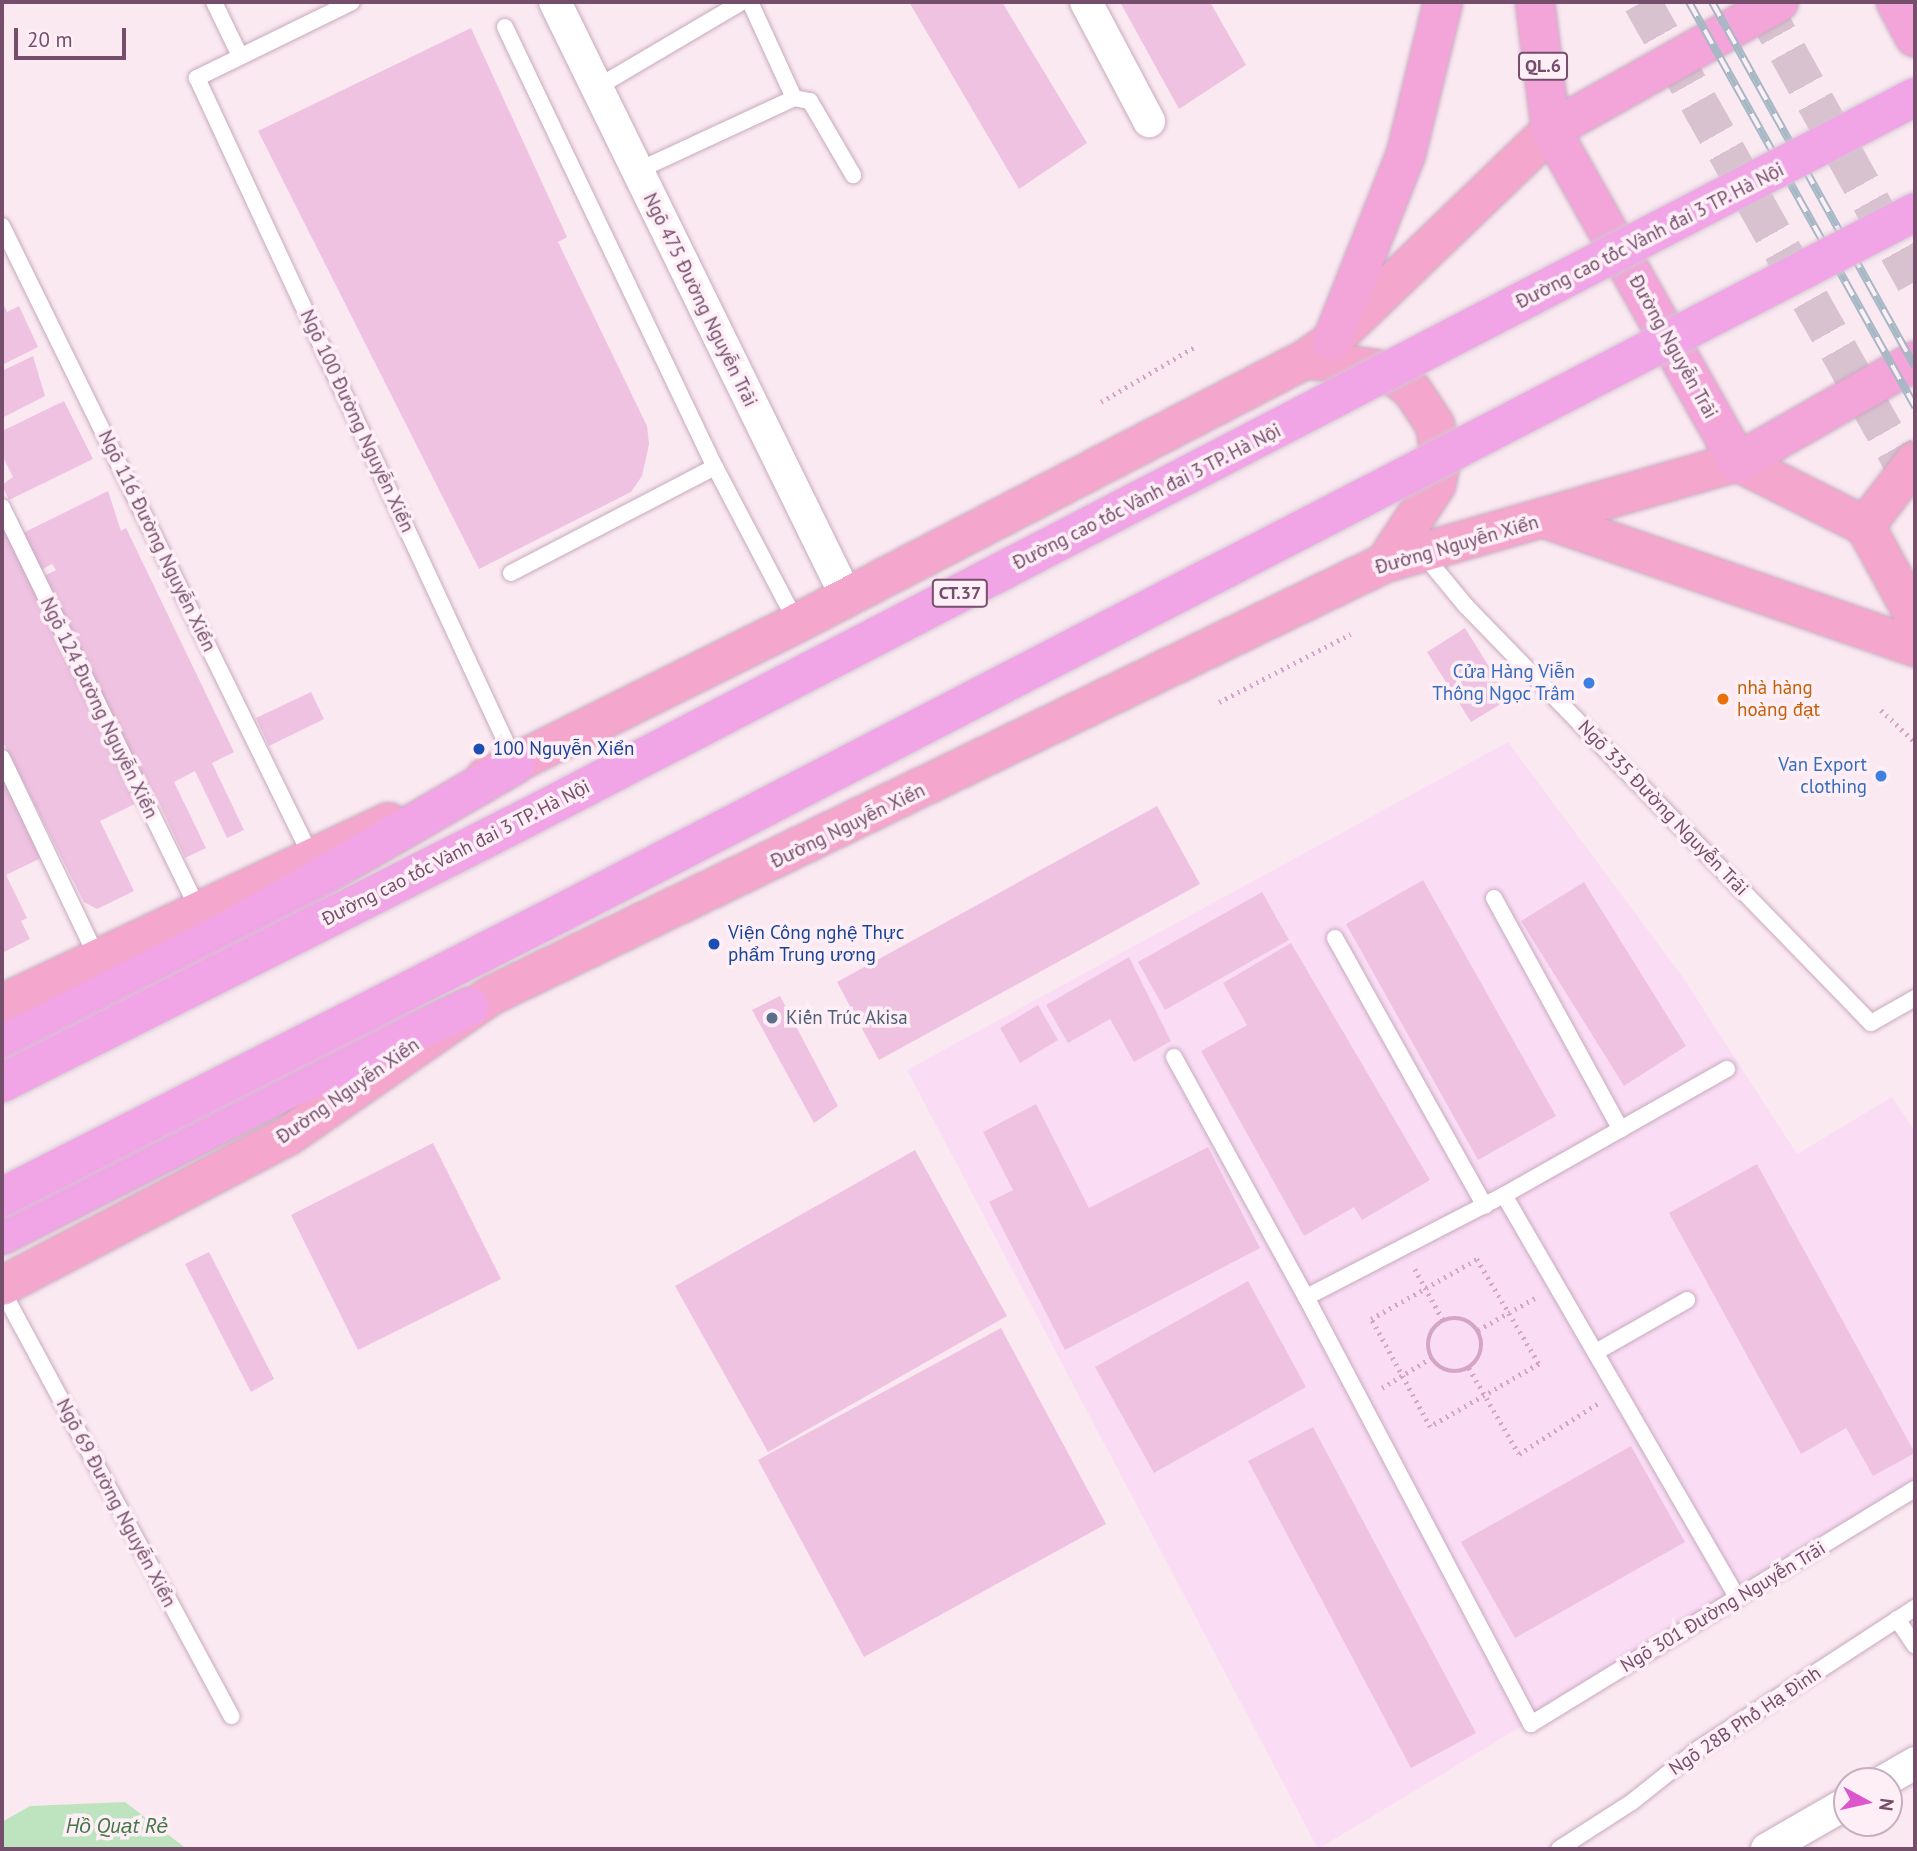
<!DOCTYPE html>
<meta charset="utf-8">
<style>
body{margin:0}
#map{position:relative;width:1917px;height:1851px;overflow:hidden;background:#fbe9f2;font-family:"PT Sans",sans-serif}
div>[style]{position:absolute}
.commercial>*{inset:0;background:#faddf5}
.water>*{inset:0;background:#bee4bf}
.building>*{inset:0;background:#efc2e2}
.primary-tunnel>*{height:38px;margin-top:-19px;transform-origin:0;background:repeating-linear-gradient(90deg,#d9c2d0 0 38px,transparent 0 57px)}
.path>*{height:4.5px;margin-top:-2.25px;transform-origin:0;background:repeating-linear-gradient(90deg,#d4a5c7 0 2px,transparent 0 7px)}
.path>.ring{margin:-2.25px;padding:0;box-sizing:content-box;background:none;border:4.5px solid #d4a5c7;border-radius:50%}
.roads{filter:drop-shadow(0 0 2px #c8aabe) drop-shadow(0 0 2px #c8aabe)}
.service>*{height:16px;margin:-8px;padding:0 8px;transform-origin:8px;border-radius:8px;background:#fff}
.minor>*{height:32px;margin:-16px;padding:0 16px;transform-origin:16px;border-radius:16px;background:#fff}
.primary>*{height:38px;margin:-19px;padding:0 19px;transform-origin:19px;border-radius:19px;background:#f5a6cd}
.trunk>*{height:38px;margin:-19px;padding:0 19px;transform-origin:19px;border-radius:19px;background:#f3a5da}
.motorway>*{height:38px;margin:-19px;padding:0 19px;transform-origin:19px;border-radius:19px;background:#f1a4e6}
.rail>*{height:8px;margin-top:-4px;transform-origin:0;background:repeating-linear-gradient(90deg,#feeff7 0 16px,#a7b8c5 0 32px);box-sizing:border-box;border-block:2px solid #a7b8c5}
.bridges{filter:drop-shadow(0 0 2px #d3c6d0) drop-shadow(0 0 2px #d3c6d0)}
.motorway-bridge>*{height:38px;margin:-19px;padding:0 19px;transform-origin:19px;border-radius:19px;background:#f1a4e6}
.dots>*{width:19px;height:19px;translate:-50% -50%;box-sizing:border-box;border:4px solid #feeff7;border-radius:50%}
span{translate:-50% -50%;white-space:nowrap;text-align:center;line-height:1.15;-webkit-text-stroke:7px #feeff7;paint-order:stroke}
.shield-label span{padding:2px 5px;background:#feeff7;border:2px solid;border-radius:5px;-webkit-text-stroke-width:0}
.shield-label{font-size:18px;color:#744e6b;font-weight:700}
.street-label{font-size:19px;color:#744e6b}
.shop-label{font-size:19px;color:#366cbe}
.right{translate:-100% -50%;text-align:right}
.food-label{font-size:19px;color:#c56008}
.left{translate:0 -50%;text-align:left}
.transit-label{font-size:19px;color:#164399}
.service-label{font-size:19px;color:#4e5e75}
.water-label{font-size:21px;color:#427845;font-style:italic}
.frame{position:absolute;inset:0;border:4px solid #744e6b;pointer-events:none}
.north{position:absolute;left:1833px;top:1767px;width:70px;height:70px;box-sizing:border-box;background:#feeff7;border:2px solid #c7afbf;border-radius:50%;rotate:98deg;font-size:19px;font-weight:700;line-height:28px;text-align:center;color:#744e6b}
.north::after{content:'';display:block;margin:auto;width:24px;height:32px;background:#dc57ce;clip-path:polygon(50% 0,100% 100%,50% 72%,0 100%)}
.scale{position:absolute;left:14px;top:28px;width:112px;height:32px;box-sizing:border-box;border:4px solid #744e6b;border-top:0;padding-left:9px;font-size:21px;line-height:24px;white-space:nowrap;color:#744e6b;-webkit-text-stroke:5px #feeff7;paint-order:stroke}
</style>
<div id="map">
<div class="commercial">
<div style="clip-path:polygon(1508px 742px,1682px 976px,1797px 1154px,1892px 1097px,1915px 1131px,1915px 1489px,1318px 1849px,907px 1070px)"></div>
</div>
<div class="water">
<div style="clip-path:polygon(125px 1802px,187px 1849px,2px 1849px,2px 1822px,30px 1806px)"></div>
</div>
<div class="building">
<div style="clip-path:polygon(909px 2px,1002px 2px,1087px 143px,1019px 189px)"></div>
<div style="clip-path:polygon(1120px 2px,1210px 2px,1246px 65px,1179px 109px)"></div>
<div style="clip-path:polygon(471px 28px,567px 237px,558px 242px,647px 426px,649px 444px,642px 476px,631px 492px,479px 569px,258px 131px)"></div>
<div style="clip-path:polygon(2px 301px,7px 312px,19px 306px,38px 347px,2px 365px)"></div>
<div style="clip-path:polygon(33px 356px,45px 396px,2px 418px,2px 371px)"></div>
<div style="clip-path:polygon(64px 401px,93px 459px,9px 500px,2px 485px,13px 477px,2px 455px,2px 431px)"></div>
<div style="clip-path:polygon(108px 491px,121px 531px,126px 528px,234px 752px,212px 763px,244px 830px,227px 838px,195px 771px,174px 782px,206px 848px,185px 858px,154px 792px,145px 796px,40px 578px,56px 570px,52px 564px,41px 570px,23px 533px)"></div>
<div style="clip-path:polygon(2px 515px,141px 801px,100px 821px,134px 891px,97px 909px,84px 902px,2px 740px)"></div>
<div style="clip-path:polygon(1465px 628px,1509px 699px,1471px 722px,1427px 652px)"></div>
<div style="clip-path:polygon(311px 692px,324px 719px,269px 746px,256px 718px)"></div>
<div style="clip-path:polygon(2px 772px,43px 857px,6px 875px,27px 918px,21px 921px,30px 939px,2px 953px)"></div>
<div style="clip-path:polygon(1157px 806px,1200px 884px,879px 1060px,837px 982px)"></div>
<div style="clip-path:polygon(1423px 880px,1556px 1116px,1478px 1160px,1346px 924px)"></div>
<div style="clip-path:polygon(1584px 882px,1686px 1046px,1624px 1086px,1521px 921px)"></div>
<div style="clip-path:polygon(1262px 892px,1289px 940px,1165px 1010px,1138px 962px)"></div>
<div style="clip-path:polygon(1291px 943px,1430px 1180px,1362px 1220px,1354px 1207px,1304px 1236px,1201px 1051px,1247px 1025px,1223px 983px)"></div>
<div style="clip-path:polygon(1129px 957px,1171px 1041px,1134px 1062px,1110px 1019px,1068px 1043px,1046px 1005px)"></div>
<div style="clip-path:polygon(780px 996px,838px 1106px,814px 1123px,752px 1010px)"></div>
<div style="clip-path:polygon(1038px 1005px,1058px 1040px,1020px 1063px,1000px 1028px)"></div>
<div style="clip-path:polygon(1036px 1104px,1089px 1208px,1208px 1147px,1260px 1248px,1065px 1350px,989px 1202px,1013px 1190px,983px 1132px)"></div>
<div style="clip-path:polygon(433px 1143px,501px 1279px,358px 1350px,291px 1215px)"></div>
<div style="clip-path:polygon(915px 1150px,1007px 1316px,768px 1452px,675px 1286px)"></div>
<div style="clip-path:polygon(1757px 1164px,1915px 1453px,1873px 1476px,1846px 1428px,1801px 1454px,1669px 1213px)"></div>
<div style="clip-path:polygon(209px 1252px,274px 1379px,251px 1392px,185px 1264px)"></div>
<div style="clip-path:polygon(1248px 1281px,1306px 1387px,1154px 1473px,1095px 1367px)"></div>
<div style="clip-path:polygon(1001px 1328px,1106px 1524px,864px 1657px,758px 1460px)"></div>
<div style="clip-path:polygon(1313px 1427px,1476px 1733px,1411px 1768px,1248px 1461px)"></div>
<div style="clip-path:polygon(1631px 1446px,1685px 1542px,1515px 1638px,1461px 1542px)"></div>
</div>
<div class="primary-tunnel">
<div style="left:1642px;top:2px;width:556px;rotate:60.57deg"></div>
<div style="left:1760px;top:2px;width:320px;rotate:61deg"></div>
</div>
<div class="path">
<div style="left:1101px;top:402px;width:110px;rotate:-30.5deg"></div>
<div style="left:1219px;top:702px;width:148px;rotate:-27.3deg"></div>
<div style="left:1881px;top:710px;width:47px;rotate:43.3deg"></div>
<div style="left:1477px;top:1259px;width:122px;rotate:59.4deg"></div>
<div style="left:1539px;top:1364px;width:126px;rotate:150deg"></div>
<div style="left:1430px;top:1427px;width:123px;rotate:-118.6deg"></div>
<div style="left:1371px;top:1319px;width:122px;rotate:-29.5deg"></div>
<div style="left:1415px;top:1269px;width:58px;rotate:61.2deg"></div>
<div class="ring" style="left:1428px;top:1318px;width:49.5px;height:49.5px"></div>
<div style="left:1478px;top:1330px;width:65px;rotate:-29.3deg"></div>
<div style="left:1469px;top:1368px;width:99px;rotate:59.8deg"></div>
<div style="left:1519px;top:1454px;width:93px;rotate:-32.7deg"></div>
<div style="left:1382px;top:1388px;width:57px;rotate:-31.5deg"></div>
</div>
<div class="roads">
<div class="service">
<div style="left:214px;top:2px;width:60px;rotate:64.3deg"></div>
<div style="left:352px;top:2px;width:173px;rotate:153.9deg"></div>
<div style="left:197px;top:78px;width:757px;rotate:65.06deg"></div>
<div style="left:505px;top:27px;width:488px;rotate:64.5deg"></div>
<div style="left:715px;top:467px;width:176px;rotate:62.3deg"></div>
<div style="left:596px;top:88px;width:169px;rotate:-30.5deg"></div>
<div style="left:794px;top:98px;width:16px;rotate:11deg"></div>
<div style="left:810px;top:101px;width:86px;rotate:59.8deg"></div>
<div style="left:637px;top:171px;width:173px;rotate:-24.9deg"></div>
<div style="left:794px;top:98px;width:106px;rotate:-114.6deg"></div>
<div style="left:2px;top:226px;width:702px;rotate:63.87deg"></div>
<div style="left:2px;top:507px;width:446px;rotate:64deg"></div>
<div style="left:1423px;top:554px;width:67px;rotate:50.4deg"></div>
<div style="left:1466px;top:606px;width:581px;rotate:45.84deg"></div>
<div style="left:1871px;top:1023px;width:51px;rotate:-29.6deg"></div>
<div style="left:511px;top:573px;width:230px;rotate:-27.5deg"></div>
<div style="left:2px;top:758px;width:221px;rotate:64.5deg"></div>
<div style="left:1494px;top:898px;width:264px;rotate:61.3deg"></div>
<div style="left:1335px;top:938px;width:307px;rotate:60.8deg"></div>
<div style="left:1174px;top:1057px;width:274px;rotate:61.2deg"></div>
<div style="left:1727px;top:1069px;width:256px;rotate:150.5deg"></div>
<div style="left:1504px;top:1195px;width:223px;rotate:152.7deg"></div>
<div style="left:1306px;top:1297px;width:483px;rotate:62.2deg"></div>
<div style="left:1531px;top:1724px;width:450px;rotate:-31.5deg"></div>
<div style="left:1504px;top:1195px;width:466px;rotate:59.9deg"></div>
<div style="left:2px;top:1290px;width:484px;rotate:61.7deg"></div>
<div style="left:1596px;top:1352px;width:105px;rotate:-29.7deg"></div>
<div style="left:1897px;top:1619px;width:32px;rotate:56deg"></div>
<div style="left:1559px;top:1849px;width:87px;rotate:-32.8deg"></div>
<div style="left:1632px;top:1802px;width:87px;rotate:-38.5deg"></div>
<div style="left:1700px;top:1748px;width:257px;rotate:-33.1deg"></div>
</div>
<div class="minor">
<div style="left:555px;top:2px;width:664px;rotate:63.9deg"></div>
<div style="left:1086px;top:2px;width:135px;rotate:62.1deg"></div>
<div style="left:1884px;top:1781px;width:36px;rotate:-30deg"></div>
<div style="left:1767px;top:1849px;width:92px;rotate:-29.9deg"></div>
</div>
<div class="primary">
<div style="left:1306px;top:359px;width:70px;rotate:8.2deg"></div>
<div style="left:1375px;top:369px;width:24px;rotate:22deg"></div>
<div style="left:1397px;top:378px;width:19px;rotate:39deg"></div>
<div style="left:1412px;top:390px;width:42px;rotate:56.7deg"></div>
<div style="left:1435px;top:425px;width:36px;rotate:80deg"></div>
<div style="left:1441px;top:460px;width:25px;rotate:101deg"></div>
<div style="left:1436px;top:485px;width:93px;rotate:123.2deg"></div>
<div style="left:1546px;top:519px;width:391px;rotate:19.1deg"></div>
<div style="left:1865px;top:526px;width:82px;rotate:-52.4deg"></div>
<div style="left:485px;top:778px;width:348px;rotate:-26.4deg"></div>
<div style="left:797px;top:623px;width:573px;rotate:-27.41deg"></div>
<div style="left:1306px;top:359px;width:32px;rotate:-35deg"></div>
<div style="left:1332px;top:341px;width:304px;rotate:-43.9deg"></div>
<div style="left:2px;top:1004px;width:427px;rotate:-25.2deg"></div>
<div style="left:2px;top:1286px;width:323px;rotate:-27.7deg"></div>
<div style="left:288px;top:1136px;width:248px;rotate:-34.7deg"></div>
<div style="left:492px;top:995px;width:992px;rotate:-25.82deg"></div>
<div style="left:1385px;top:563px;width:367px;rotate:-16deg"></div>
<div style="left:1738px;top:462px;width:142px;rotate:26.7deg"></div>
<div style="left:1865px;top:526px;width:104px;rotate:61.2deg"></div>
</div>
<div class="trunk">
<div style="left:1535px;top:2px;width:129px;rotate:82.9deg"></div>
<div style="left:1551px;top:130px;width:381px;rotate:60.6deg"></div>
<div style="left:1738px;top:462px;width:204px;rotate:-29.7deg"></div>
<div style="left:1896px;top:2px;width:40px;rotate:62deg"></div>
<div style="left:1551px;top:130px;width:261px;rotate:-29.3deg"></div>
<div style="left:1332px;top:341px;width:201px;rotate:-68.4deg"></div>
<div style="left:1406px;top:154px;width:156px;rotate:-76.3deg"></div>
</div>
<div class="motorway">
<div style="left:2px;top:1045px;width:259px;rotate:-26.9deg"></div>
<div style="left:233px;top:928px;width:327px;rotate:-30.1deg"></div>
<div style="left:2px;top:1235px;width:321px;rotate:-27deg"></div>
<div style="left:288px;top:1089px;width:199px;rotate:-24.4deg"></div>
</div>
</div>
<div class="rail">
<div style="left:1689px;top:2px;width:464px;rotate:60.8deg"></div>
<div style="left:1712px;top:2px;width:417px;rotate:60.9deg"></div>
</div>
<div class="bridges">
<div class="motorway-bridge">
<div style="left:2px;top:1083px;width:575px;rotate:-26.79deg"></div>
<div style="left:515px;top:824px;width:1578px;rotate:-27.44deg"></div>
<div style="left:2px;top:1197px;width:629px;rotate:-26.93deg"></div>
<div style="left:563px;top:912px;width:1522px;rotate:-27.37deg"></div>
</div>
</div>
<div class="dots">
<div style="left:1589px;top:683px;background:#3f7fe0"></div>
<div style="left:1723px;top:699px;background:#e8710a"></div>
<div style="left:479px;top:749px;background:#1a4fb4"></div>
<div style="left:1881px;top:776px;background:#3f7fe0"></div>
<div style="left:714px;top:944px;background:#1a4fb4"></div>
<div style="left:772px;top:1018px;background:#5c6f8a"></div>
</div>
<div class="shield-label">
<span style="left:1543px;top:66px">QL.6</span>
<span style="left:960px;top:593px">CT.37</span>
</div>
<div class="street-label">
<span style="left:1650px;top:236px;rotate:-27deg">Đường cao tốc Vành đai 3 TP. Hà Nội</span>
<span style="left:700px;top:300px;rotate:64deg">Ngõ 475 Đường Nguyễn Trãi</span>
<span style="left:1673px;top:347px;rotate:61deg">Đường Nguyễn Trãi</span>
<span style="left:357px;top:421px;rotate:65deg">Ngõ 100 Đường Nguyễn Xiển</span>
<span style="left:1147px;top:497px;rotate:-27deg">Đường cao tốc Vành đai 3 TP. Hà Nội</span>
<span style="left:157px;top:541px;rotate:64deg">Ngõ 116 Đường Nguyễn Xiển</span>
<span style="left:1457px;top:545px;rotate:-16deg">Đường Nguyễn Xiển</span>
<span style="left:99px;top:708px;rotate:64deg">Ngõ 124 Đường Nguyễn Xiển</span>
<span style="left:1663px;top:808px;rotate:46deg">Ngõ 335 Đường Nguyễn Trãi</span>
<span style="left:848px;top:826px;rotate:-26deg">Đường Nguyễn Xiển</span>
<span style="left:456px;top:853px;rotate:-27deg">Đường cao tốc Vành đai 3 TP. Hà Nội</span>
<span style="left:348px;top:1091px;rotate:-35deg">Đường Nguyễn Xiển</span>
<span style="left:116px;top:1503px;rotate:62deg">Ngõ 69 Đường Nguyễn Xiển</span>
<span style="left:1723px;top:1607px;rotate:-31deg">Ngõ 301 Đường Nguyễn Trãi</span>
<span style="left:1745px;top:1721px;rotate:-34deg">Ngõ 28B Phố Hạ Đình</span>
</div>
<div class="shop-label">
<span class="right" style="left:1575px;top:683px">Cửa Hàng Viễn<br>Thông Ngọc Trâm</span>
<span class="right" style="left:1867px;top:776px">Van Export<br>clothing</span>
</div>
<div class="food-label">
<span class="left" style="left:1737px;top:699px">nhà hàng<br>hoàng đạt</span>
</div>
<div class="transit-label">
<span class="left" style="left:493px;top:749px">100 Nguyễn Xiển</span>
<span class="left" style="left:728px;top:944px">Viện Công nghệ Thực<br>phẩm Trung ương</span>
</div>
<div class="service-label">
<span class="left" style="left:786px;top:1018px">Kiến Trúc Akisa</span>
</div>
<div class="water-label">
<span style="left:117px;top:1826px">Hồ Quạt Rẻ</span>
</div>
<div class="frame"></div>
<div class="north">N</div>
<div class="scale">20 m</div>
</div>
